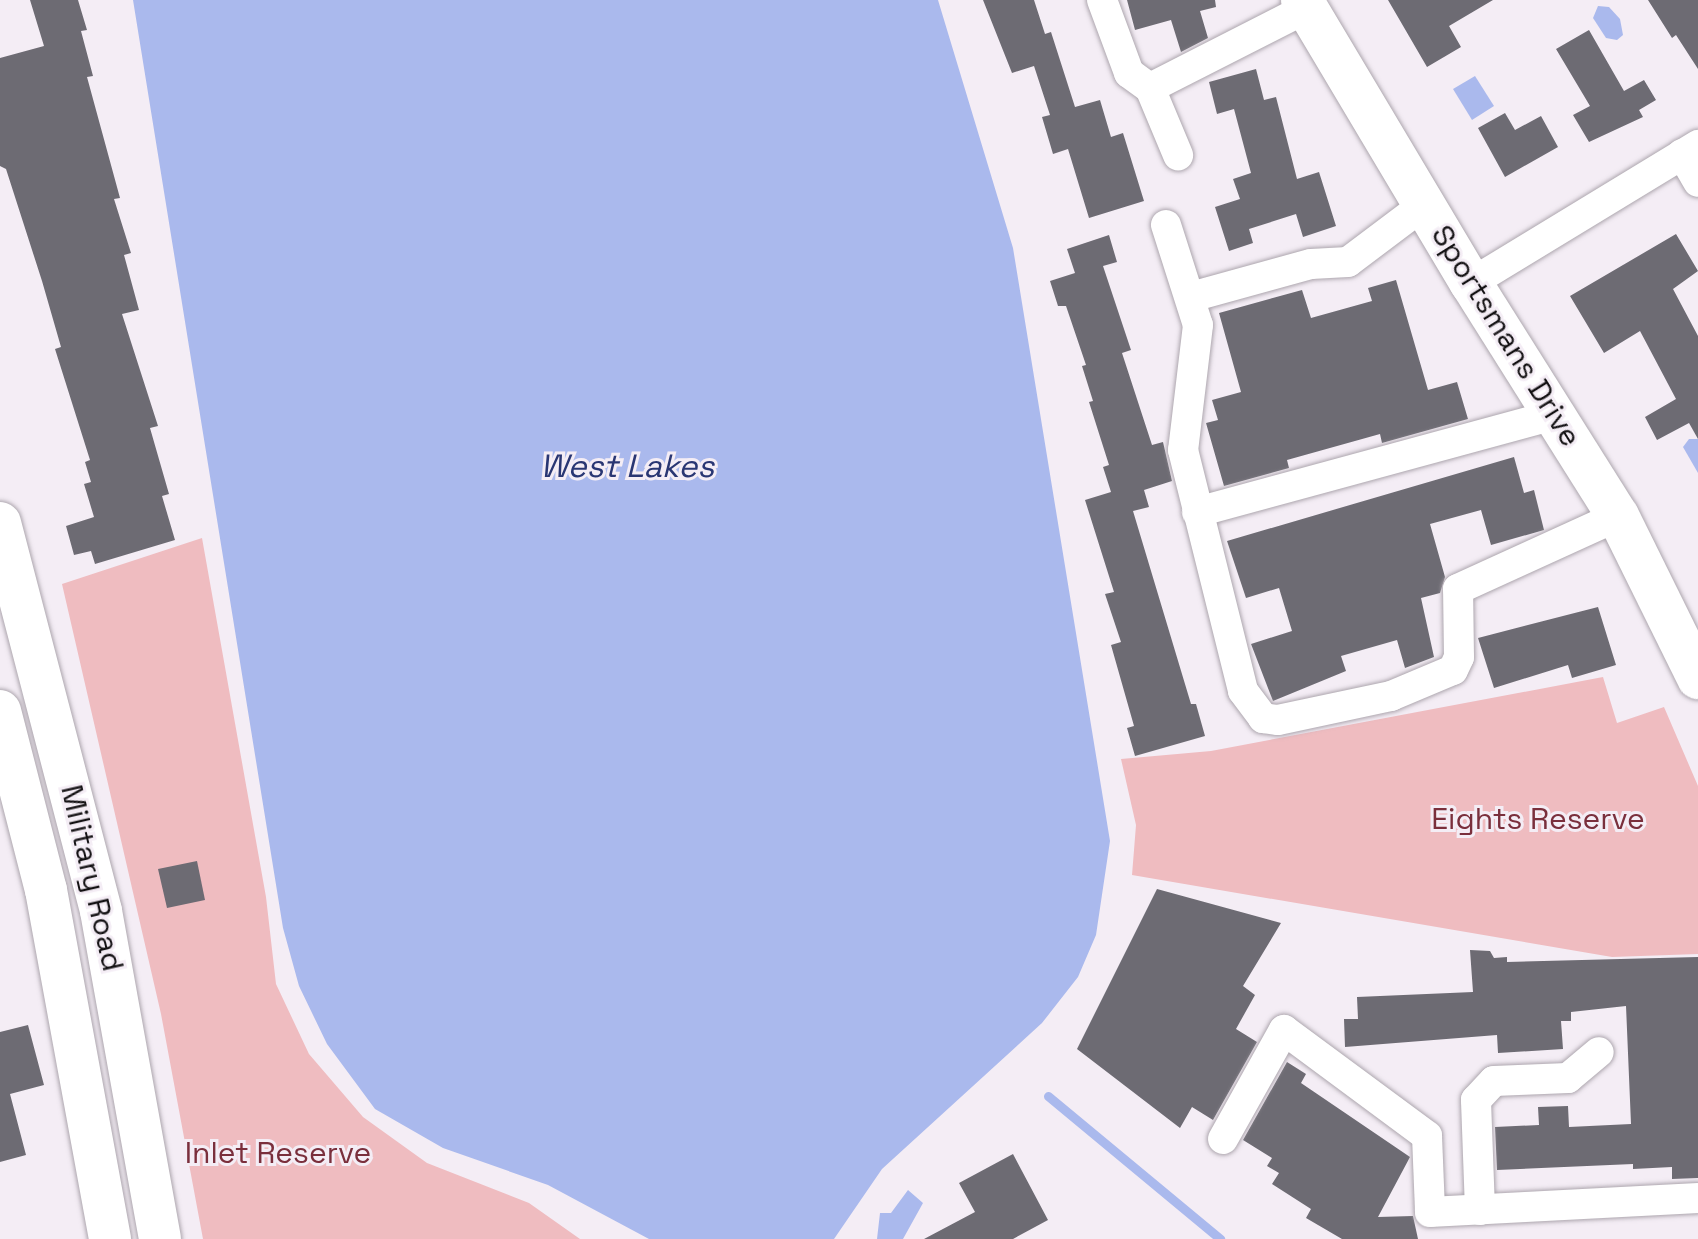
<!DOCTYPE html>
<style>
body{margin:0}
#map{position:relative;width:1698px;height:1239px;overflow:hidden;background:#f4edf5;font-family:"Space Grotesk",sans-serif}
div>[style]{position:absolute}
.green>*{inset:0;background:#efbcc0}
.water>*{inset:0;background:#aab9ed}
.stream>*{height:9px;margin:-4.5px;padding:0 4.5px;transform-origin:4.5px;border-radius:4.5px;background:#aab9ed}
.building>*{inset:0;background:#6d6b73}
.roads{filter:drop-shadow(0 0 2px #ada6ae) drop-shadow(0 0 2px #ada6ae)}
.street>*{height:30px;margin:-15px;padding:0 15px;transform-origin:15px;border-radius:15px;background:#fff}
.secondary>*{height:42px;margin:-21px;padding:0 21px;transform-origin:21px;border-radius:21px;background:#fff}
span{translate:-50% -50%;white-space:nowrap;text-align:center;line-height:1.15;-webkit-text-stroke:6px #f4edf5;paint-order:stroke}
.street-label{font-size:30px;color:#131113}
.park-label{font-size:30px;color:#7a2f3c}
.water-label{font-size:32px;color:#293673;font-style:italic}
</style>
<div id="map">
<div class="green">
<div style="clip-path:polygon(202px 538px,266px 897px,276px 984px,309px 1054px,363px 1117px,427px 1163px,529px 1203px,580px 1239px,203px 1239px,161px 1014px,62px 584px)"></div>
<div style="clip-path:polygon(1603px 677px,1617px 723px,1664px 707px,1698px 786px,1698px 954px,1612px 957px,1132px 875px,1136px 825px,1121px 759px,1211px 751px)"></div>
</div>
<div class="water">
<div style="clip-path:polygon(133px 0,938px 0,1013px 248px,1110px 841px,1096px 935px,1078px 977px,1042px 1023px,882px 1169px,834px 1239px,649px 1239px,548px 1185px,443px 1148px,375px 1109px,327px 1044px,299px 986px,283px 928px)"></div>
<div style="clip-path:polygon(1598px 6px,1609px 7px,1620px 19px,1623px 35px,1617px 40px,1606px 38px,1593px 18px)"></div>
<div style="clip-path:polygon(1475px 76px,1494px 106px,1472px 120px,1453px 89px)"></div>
<div style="clip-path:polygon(1689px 439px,1698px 439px,1698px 473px,1683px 447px)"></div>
<div style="clip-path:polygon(908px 1190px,923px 1203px,903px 1239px,877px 1239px,880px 1213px,891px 1213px)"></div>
</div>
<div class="stream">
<div style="left:1048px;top:1096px;width:224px;rotate:39.7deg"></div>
</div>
<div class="building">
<div style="clip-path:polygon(30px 0,78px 0,87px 30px,81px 31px,93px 76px,87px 77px,120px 198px,114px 199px,131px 253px,124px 255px,139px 310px,122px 314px,158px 426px,150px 428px,169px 494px,162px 496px,175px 540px,95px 564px,91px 551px,74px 555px,66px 526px,94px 517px,84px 484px,91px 482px,85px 462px,90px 460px,55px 349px,61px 347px,42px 281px,6px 169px,0 166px,0 58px,44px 46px)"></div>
<div style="clip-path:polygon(983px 0,1034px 0,1045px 34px,1051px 32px,1075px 107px,1100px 100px,1111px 137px,1123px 133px,1144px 201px,1089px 218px,1068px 149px,1053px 154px,1042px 117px,1050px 115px,1034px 66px,1012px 73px)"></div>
<div style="clip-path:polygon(1127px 0,1215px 0,1216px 7px,1200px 11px,1208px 38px,1181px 52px,1171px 20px,1135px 30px)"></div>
<div style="clip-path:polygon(1388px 0,1493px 0,1449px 26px,1461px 47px,1427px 67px)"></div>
<div style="clip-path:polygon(1648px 0,1698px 0,1698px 69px,1676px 35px,1672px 38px)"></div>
<div style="clip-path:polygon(1589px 30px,1624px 91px,1644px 80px,1656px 100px,1639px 110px,1643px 117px,1589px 142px,1573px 115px,1590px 106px,1556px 49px)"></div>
<div style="clip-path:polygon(1256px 69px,1264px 100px,1276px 97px,1297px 179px,1319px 172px,1336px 226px,1303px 237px,1296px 214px,1249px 229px,1253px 243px,1229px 251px,1215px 207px,1240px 199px,1233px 179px,1251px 173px,1234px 109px,1217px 114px,1209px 82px)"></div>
<div style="clip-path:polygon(1505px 113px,1515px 130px,1541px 116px,1558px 147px,1505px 177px,1478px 128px)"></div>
<div style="clip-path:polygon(1676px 234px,1698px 271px,1673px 289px,1698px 336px,1698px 439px,1689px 423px,1657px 440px,1645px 417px,1676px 399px,1640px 331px,1604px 353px,1570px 296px)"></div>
<div style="clip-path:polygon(1109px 235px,1117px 262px,1103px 266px,1131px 350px,1122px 353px,1152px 445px,1163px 442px,1172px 481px,1144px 490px,1149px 507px,1133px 511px,1191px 704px,1196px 704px,1205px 736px,1135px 756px,1127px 728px,1134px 726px,1111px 645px,1121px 642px,1105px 594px,1114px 592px,1085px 500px,1111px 492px,1103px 467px,1109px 465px,1089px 402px,1093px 401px,1082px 366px,1086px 365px,1066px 306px,1058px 306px,1050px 281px,1075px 273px,1067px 249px)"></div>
<div style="clip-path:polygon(1396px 280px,1428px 390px,1457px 382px,1468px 419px,1382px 443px,1380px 434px,1287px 460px,1289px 468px,1224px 486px,1206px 423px,1218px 420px,1212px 400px,1241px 392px,1219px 313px,1302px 290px,1311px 318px,1372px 301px,1368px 288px)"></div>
<div style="clip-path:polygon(1514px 457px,1524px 493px,1534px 490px,1544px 530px,1491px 545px,1481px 510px,1430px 524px,1445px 577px,1440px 593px,1421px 598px,1434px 657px,1405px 668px,1397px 640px,1341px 656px,1346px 671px,1273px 701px,1251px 644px,1292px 631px,1279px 588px,1246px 598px,1227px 541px)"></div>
<div style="clip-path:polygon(1598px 607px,1616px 665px,1572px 678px,1568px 665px,1494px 688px,1478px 638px)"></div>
<div style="clip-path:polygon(197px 861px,205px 900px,167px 908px,158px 869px)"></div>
<div style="clip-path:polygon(1157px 889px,1281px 923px,1243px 986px,1255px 995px,1236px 1029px,1257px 1042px,1213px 1120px,1192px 1107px,1180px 1128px,1077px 1049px)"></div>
<div style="clip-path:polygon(1470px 950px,1490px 951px,1494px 958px,1507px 957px,1507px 962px,1698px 957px,1698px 1178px,1672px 1179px,1672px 1167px,1633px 1169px,1633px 1164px,1497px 1170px,1495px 1127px,1539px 1125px,1538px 1107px,1568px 1106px,1569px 1127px,1631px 1124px,1626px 1006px,1571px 1012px,1571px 1021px,1561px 1021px,1563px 1049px,1498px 1053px,1497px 1035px,1345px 1047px,1344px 1019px,1358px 1019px,1357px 997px,1473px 992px)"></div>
<div style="clip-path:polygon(28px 1025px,44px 1085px,10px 1094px,26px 1155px,0 1162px,0 1032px)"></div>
<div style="clip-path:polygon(1287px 1062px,1306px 1074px,1301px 1083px,1410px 1157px,1378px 1217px,1413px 1216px,1418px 1239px,1342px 1239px,1306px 1218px,1311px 1209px,1272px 1184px,1279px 1173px,1267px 1166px,1272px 1158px,1243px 1140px)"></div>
<div style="clip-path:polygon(1013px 1154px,1048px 1220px,1013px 1239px,924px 1239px,975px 1212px,959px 1183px)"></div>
</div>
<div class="roads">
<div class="street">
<div style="left:1102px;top:0;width:78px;rotate:69.7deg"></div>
<div style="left:1129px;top:73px;width:26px;rotate:36deg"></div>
<div style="left:1150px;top:88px;width:73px;rotate:67.3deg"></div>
<div style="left:1150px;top:88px;width:176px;rotate:-27deg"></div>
<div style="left:1682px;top:154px;width:32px;rotate:60deg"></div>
<div style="left:1166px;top:225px;width:105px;rotate:72.3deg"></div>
<div style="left:1198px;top:325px;width:126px;rotate:96.8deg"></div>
<div style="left:1183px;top:450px;width:248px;rotate:76deg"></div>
<div style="left:1243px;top:691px;width:34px;rotate:53deg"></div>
<div style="left:1263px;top:718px;width:15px;rotate:8deg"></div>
<div style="left:1278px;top:720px;width:116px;rotate:-12deg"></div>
<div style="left:1391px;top:696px;width:67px;rotate:-22.8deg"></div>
<div style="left:1453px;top:670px;width:14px;rotate:-65deg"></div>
<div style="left:1459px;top:657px;width:68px;rotate:-90.8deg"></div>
<div style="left:1458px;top:589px;width:176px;rotate:-24.5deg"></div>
<div style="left:1471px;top:283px;width:266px;rotate:-31.3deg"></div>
<div style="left:1191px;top:297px;width:124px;rotate:-15.4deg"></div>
<div style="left:1311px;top:264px;width:37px;rotate:-3deg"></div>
<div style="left:1348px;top:262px;width:96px;rotate:-37deg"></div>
<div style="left:1197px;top:512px;width:370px;rotate:-15.2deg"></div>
<div style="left:1223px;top:1139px;width:125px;rotate:-60.8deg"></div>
<div style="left:1284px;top:1030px;width:178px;rotate:36.5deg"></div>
<div style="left:1427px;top:1136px;width:76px;rotate:87.7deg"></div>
<div style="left:1430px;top:1212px;width:268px;rotate:-3deg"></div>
<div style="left:1480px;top:1210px;width:110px;rotate:-92.1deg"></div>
<div style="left:1476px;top:1100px;width:26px;rotate:-47deg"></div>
<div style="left:1494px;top:1081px;width:74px;rotate:-2.3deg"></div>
<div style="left:1568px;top:1078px;width:40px;rotate:-40deg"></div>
</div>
<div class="secondary">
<div style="left:1302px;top:0;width:330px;rotate:59.2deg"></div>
<div style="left:1471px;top:283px;width:275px;rotate:57.8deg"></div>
<div style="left:1618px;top:516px;width:181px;rotate:63.7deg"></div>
<div style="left:0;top:523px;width:401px;rotate:75.4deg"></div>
<div style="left:101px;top:911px;width:333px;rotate:79.8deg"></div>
<div style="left:0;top:711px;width:185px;rotate:75.6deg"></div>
<div style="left:46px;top:890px;width:355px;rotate:79.6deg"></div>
</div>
</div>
<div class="street-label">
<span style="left:1506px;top:336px;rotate:58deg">Sportsmans Drive</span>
<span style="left:92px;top:878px;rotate:77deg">Military Road</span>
</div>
<div class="park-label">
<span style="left:1538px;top:819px">Eights Reserve</span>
<span style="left:278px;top:1153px">Inlet Reserve</span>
</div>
<div class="water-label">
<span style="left:627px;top:466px">West Lakes</span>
</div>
</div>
